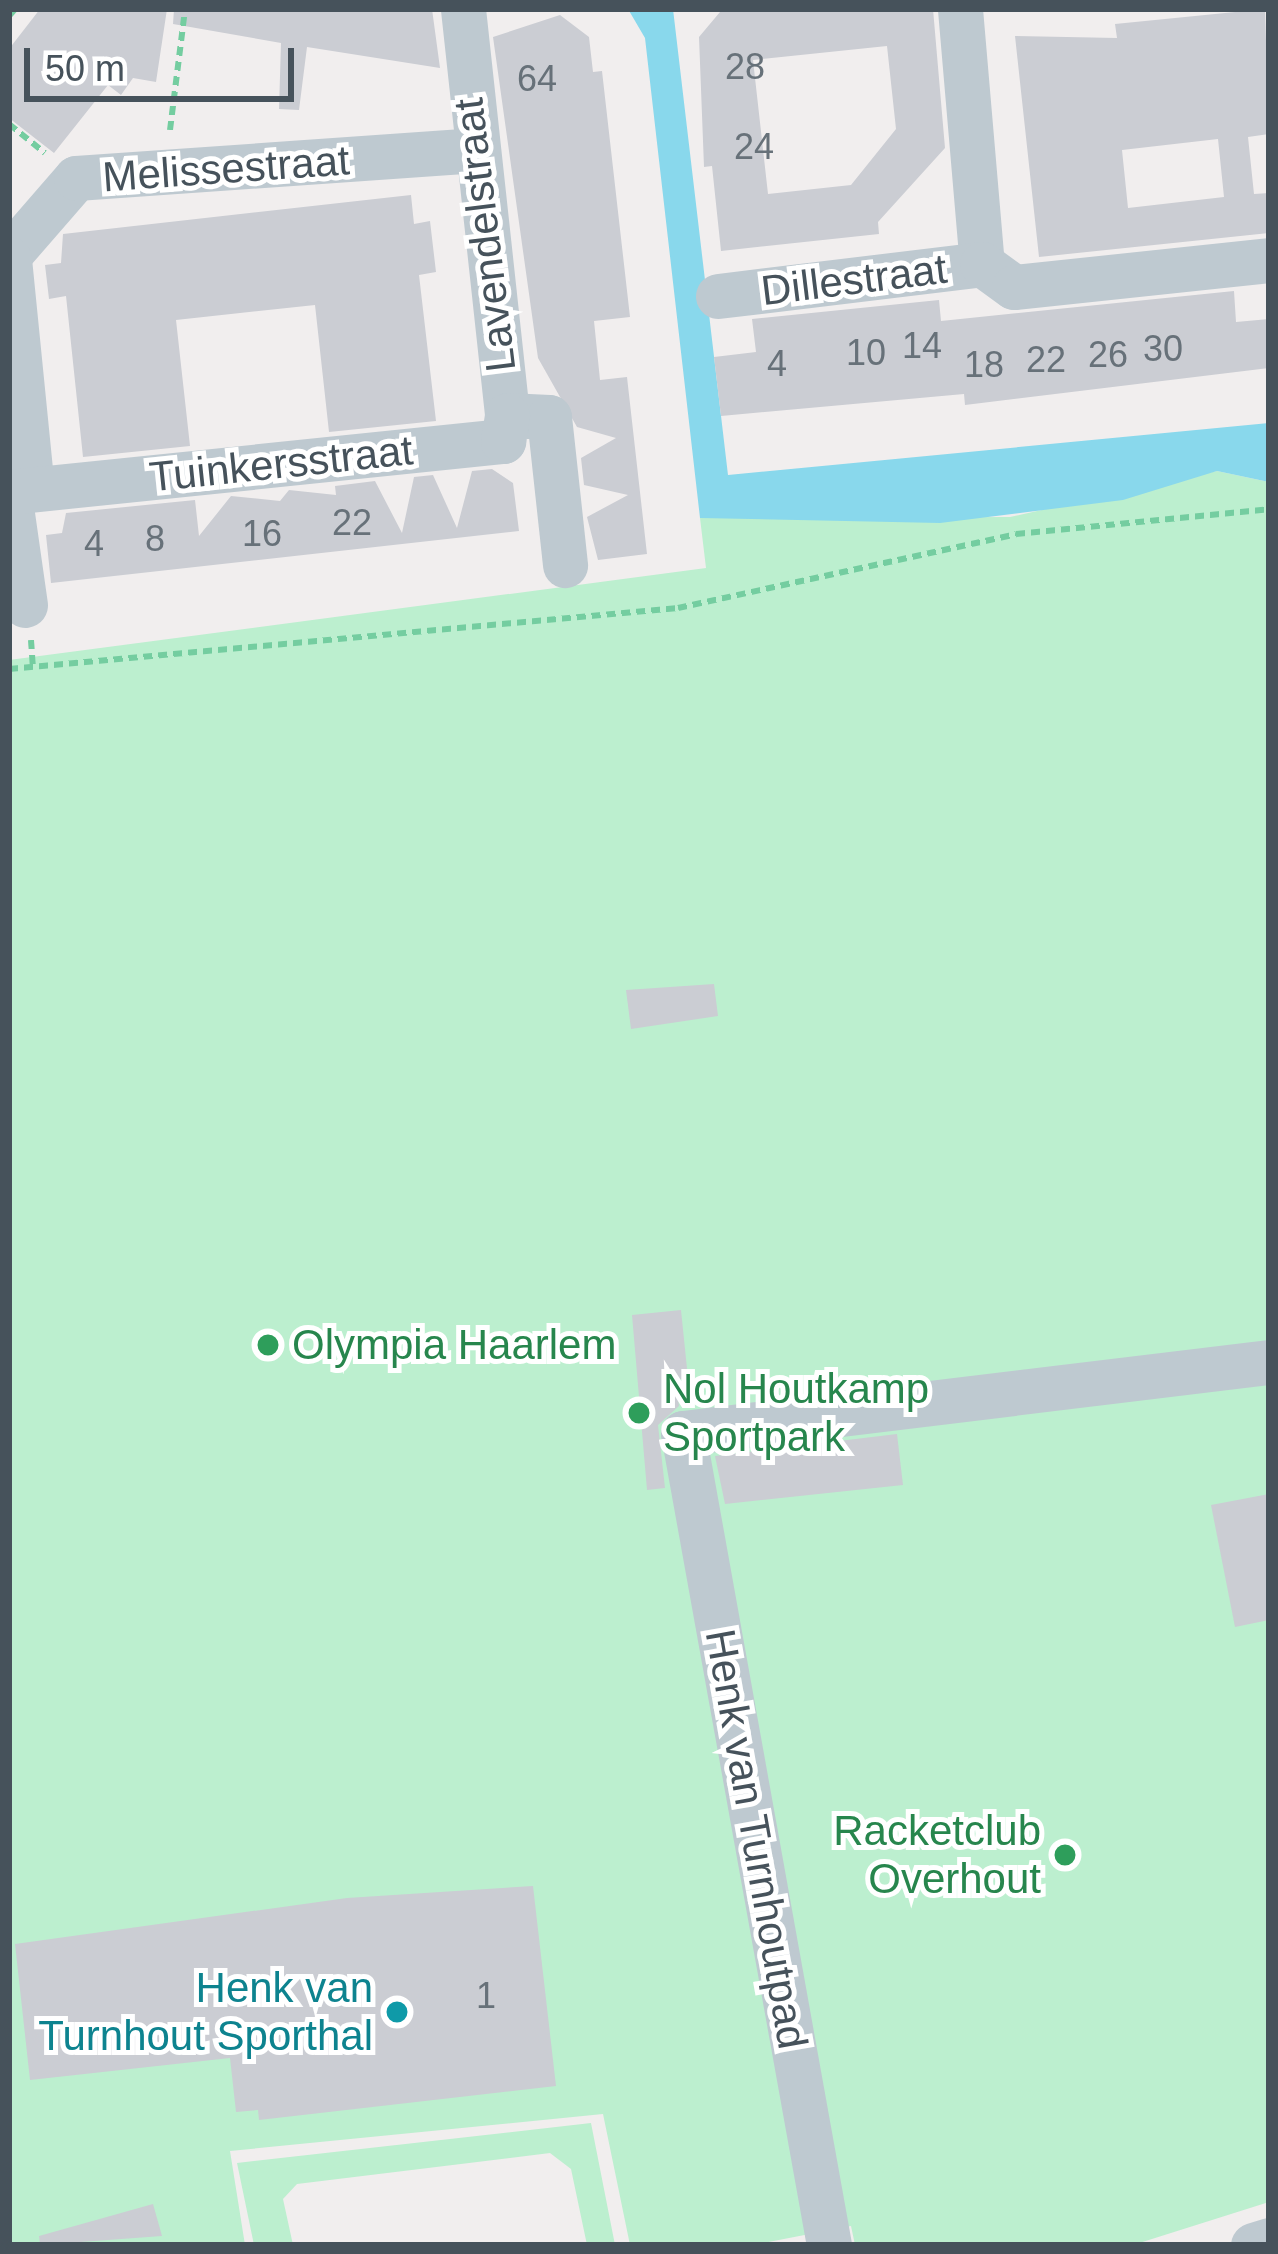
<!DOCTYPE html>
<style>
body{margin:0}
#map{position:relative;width:1278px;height:2254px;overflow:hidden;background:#f1eeee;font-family:Arial,sans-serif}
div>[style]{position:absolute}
.green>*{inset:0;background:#bcefcf}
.water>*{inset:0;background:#89d8ec}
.building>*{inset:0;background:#cbcdd3}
.path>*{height:6px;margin-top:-3px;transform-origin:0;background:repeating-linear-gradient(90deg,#74cda0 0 9px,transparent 0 15px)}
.street>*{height:45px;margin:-22.5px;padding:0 22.5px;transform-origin:22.5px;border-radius:22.5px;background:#bec9d0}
.dots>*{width:33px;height:33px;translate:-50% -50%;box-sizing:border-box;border:6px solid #fff;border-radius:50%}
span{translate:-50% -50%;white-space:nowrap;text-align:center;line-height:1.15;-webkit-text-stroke:10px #fff;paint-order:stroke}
.number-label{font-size:36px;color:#677179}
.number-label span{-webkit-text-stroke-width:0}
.street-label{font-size:42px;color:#46525b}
.leisure-label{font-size:42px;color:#27864d}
.left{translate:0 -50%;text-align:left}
.right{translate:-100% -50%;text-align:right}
.culture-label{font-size:42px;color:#0d838f}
.frame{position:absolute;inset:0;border:12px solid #46525b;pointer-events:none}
.scale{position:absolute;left:24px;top:48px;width:270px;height:54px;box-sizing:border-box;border:6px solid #46525b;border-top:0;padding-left:15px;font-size:36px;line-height:42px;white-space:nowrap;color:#46525b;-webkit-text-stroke:9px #fff;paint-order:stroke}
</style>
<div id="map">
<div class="green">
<div style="clip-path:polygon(1217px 471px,1269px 482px,1269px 2202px,1133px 2245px,855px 2245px,851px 2226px,753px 2245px,630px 2245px,603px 2114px,230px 2151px,245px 2245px,9px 2245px,9px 660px,706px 568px,700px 518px,1010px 517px)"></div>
<div style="clip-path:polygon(591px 2123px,615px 2245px,587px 2245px,571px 2169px,550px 2153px,297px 2184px,283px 2199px,293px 2245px,254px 2245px,237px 2163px)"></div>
</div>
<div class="water">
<div style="clip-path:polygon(628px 9px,673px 9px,728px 475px,1269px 423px,1269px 482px,1217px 471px,1123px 500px,940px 523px,700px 518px,645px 38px)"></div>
</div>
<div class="building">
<div style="clip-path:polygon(40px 9px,167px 9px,156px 82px,133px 78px,121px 95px,108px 85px,54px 153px,9px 118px,9px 49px)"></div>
<div style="clip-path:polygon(174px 9px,432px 9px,440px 68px,307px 47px,299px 110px,279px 109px,281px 43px,173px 24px)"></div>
<div style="clip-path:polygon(evenodd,933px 9px,945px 148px,878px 222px,879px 234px,721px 251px,712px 166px,704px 167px,699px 37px,720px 12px,933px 9px,887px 46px,896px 129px,851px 185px,768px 194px,753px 60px,887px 46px)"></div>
<div style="clip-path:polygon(evenodd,1265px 9px,1269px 134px,1248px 137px,1254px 194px,1269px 193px,1269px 233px,1039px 257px,1015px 36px,1117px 38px,1115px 24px,1265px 9px,1218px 139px,1224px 197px,1128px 208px,1122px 150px,1218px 139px)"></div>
<div style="clip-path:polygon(560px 15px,589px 37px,593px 72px,602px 71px,630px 317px,594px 321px,600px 380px,627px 377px,647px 554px,598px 560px,587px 517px,628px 495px,584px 485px,581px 458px,616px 438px,577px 427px,538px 358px,493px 37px)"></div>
<div style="clip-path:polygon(411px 195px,414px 224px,430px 221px,436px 272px,419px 275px,436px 421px,329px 432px,315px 305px,176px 320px,190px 446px,83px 457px,66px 296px,49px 299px,45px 265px,61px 263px,63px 234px)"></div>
<div style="clip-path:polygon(1234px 291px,1236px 322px,1269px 319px,1269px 368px,965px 405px,964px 394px,721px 416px,714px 357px,756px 352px,752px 319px,939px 300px,941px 321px)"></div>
<div style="clip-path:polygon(492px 469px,513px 483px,519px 531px,51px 583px,46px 535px,62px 533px,66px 513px,195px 500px,199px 536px,231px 496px,280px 501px,289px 490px,336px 495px,335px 486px,375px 481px,402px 533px,414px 477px,433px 475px,457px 528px,472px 471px)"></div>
<div style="clip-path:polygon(714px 984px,718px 1016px,631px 1029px,626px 990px)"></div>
<div style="clip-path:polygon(681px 1310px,688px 1378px,676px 1380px,679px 1406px,658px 1425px,665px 1488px,647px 1490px,632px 1315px)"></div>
<div style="clip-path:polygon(897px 1434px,903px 1485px,725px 1504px,715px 1456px)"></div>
<div style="clip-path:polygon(1269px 1494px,1269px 1620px,1235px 1627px,1211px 1505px)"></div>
<div style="clip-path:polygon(533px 1886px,556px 2086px,259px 2120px,258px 2110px,236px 2112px,230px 2058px,30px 2080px,15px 1944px,347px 1898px)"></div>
<div style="clip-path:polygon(153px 2204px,162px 2236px,40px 2245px,39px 2236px)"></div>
</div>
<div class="path">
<div style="left:9px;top:16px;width:9px;rotate:-49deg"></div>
<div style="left:9px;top:124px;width:46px;rotate:38.9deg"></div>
<div style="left:170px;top:130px;width:122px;rotate:-82.9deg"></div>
<div style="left:31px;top:640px;width:27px;rotate:86deg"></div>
<div style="left:9px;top:669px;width:672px;rotate:-5.21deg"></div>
<div style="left:678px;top:608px;width:346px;rotate:-12.3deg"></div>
<div style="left:1016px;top:534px;width:254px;rotate:-5.6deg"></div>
</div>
<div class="street">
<div style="left:463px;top:9px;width:408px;rotate:83.8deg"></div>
<div style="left:507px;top:415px;width:42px;rotate:2.7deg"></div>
<div style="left:549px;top:417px;width:149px;rotate:83.8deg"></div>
<div style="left:960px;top:9px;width:256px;rotate:85.1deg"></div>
<div style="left:9px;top:255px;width:102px;rotate:-49deg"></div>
<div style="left:76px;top:178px;width:402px;rotate:-4deg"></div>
<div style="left:9px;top:259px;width:230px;rotate:84.3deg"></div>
<div style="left:718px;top:296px;width:266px;rotate:-6.9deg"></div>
<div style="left:982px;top:264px;width:39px;rotate:36deg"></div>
<div style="left:1014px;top:287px;width:256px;rotate:-6deg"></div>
<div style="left:25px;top:605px;width:114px;rotate:-98.1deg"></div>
<div style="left:9px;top:492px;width:497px;rotate:-5.9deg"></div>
<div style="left:503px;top:441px;width:26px;rotate:-81deg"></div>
<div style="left:829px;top:2245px;width:825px;rotate:-100.19deg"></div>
<div style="left:683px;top:1433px;width:590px;rotate:-6.91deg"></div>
<div style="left:1253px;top:2245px;width:17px;rotate:-17deg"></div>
</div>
<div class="dots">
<div style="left:268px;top:1345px;background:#2e9e5b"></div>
<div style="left:639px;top:1413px;background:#2e9e5b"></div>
<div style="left:1065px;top:1855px;background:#2e9e5b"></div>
<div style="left:397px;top:2012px;background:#0f9aa8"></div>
</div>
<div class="number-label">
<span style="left:745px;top:67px">28</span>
<span style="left:537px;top:79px">64</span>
<span style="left:754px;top:147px">24</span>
<span style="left:922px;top:346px">14</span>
<span style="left:1163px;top:349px">30</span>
<span style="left:866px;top:353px">10</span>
<span style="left:1108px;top:355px">26</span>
<span style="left:1046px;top:360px">22</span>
<span style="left:777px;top:364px">4</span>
<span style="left:984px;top:365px">18</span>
<span style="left:352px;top:523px">22</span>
<span style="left:262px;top:534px">16</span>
<span style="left:155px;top:539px">8</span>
<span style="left:94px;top:544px">4</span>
<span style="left:486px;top:1996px">1</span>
</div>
<div class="street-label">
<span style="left:226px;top:169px;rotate:-4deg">Melissestraat</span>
<span style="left:485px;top:235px;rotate:-97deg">Lavendelstraat</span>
<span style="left:854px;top:280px;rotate:-7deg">Dillestraat</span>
<span style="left:281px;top:464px;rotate:-6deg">Tuinkersstraat</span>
<span style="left:756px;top:1839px;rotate:80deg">Henk van Turnhoutpad</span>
</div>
<div class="leisure-label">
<span class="left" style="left:292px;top:1345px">Olympia Haarlem</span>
<span class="left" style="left:663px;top:1413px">Nol Houtkamp<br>Sportpark</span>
<span class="right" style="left:1041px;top:1855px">Racketclub<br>Overhout</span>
</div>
<div class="culture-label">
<span class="right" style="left:373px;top:2012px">Henk van<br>Turnhout Sporthal</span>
</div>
<div class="frame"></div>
<div class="scale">50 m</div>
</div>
